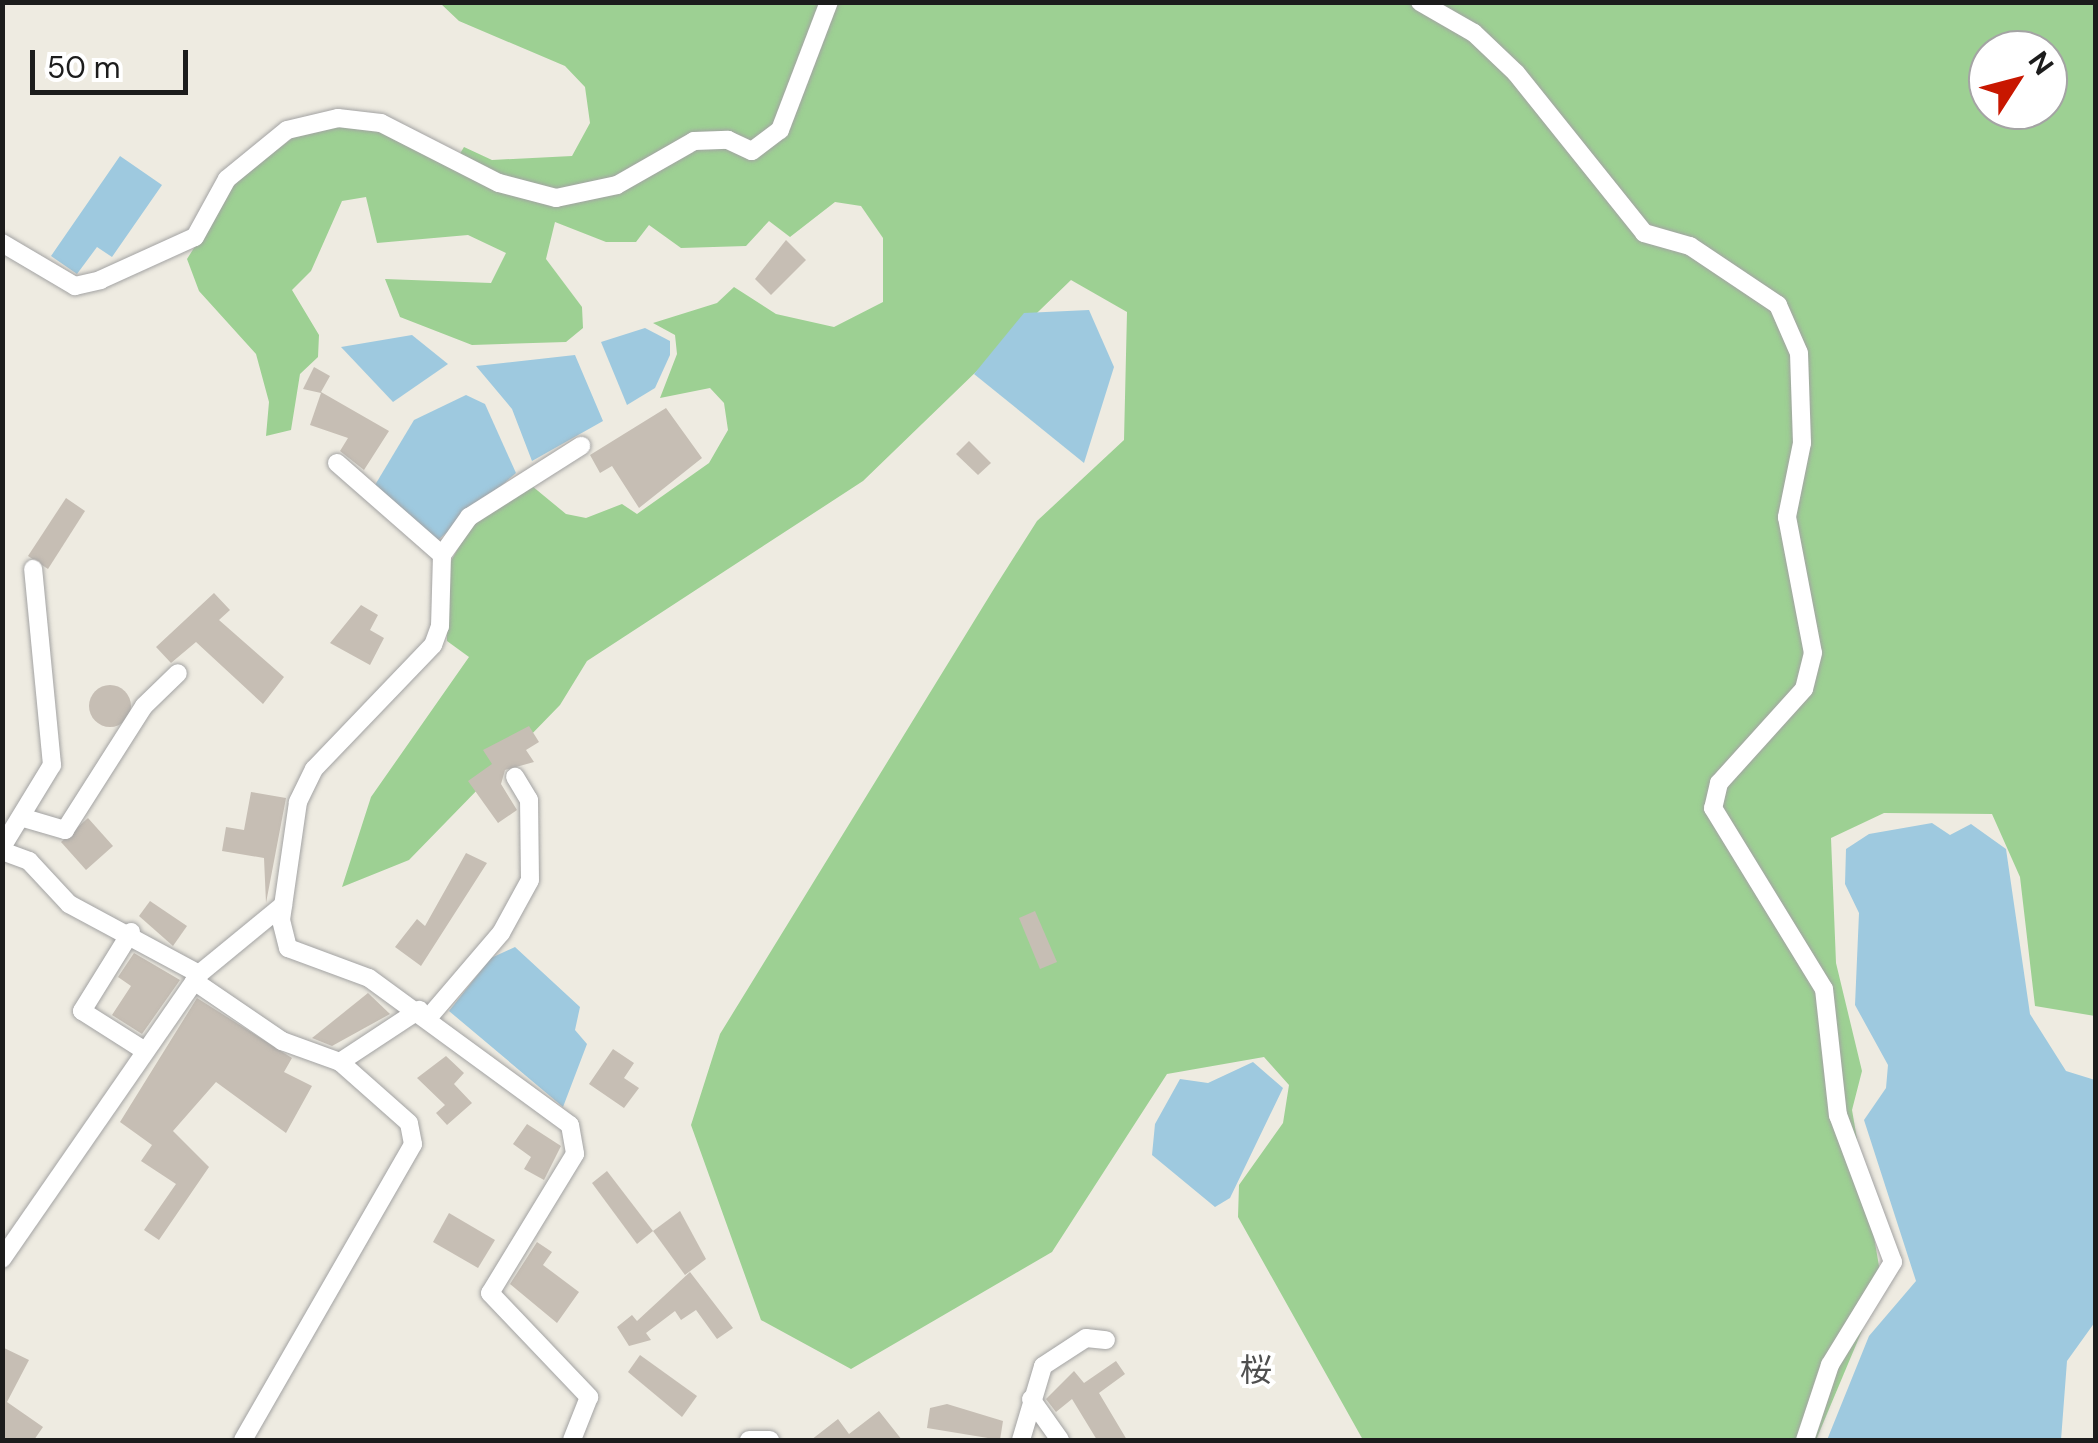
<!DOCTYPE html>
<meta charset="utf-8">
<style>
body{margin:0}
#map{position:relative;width:2098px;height:1443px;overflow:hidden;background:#eeebe1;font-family:"DM Sans","Noto Sans JP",sans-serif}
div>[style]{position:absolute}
.forest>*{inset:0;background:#9dd093}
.water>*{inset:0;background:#9ec9df}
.building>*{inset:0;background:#c6beb4}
.round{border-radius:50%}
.roads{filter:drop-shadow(0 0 2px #a3a3a3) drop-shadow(0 0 2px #a3a3a3)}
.minor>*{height:18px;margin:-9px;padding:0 9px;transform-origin:9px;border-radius:9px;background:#fff}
span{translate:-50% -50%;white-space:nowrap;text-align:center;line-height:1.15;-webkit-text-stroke:8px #fff;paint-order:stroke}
.neighbourhood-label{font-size:32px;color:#4f4f4f}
.frame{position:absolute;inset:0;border:5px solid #1c1c1c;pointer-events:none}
.north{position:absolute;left:1968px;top:30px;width:100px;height:100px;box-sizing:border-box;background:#fff;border:2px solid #a4a4a4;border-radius:50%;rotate:54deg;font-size:28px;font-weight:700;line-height:40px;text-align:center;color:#1c1c1c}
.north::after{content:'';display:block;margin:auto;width:35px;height:45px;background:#c81700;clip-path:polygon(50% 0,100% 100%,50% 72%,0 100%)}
.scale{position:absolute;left:30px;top:50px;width:158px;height:45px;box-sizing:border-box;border:5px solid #1c1c1c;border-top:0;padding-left:12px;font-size:30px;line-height:35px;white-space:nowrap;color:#1c1c1c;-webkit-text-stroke:8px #fff;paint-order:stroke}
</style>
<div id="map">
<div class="forest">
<div style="clip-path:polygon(evenodd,440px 3px,2095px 3px,2095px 1016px,2035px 1006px,2020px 877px,1992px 814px,1884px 813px,1831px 838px,1836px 963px,1862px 1071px,1852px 1110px,1882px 1283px,1816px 1440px,1363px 1440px,1238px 1217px,1239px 1185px,1283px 1123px,1289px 1085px,1264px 1057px,1167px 1074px,1052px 1252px,851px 1369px,761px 1320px,691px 1125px,720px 1034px,995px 587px,1037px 521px,1124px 440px,1127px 312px,1071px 280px,863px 481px,587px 661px,560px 705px,409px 860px,342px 887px,371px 797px,469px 657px,447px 641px,446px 570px,474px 520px,532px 486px,566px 514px,586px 518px,622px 504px,637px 514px,709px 463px,728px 430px,724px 403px,710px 388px,660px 398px,677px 354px,675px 335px,653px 323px,717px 303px,734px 287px,776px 314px,834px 327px,883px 302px,883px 238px,861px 206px,835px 202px,790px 237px,769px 221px,746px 246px,681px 248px,649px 225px,636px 242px,606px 242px,555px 222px,546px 259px,582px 307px,583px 328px,566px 342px,472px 345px,400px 317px,385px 279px,491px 283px,506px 253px,468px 235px,377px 243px,366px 197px,342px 201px,311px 271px,292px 290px,319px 335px,318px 357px,300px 374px,291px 430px,266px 436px,269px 402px,256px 354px,199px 291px,187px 259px,237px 180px,303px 130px,341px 122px,384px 131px,453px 165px,464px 147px,492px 160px,572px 156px,590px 123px,585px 87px,565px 66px,459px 21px,440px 3px,1988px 50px,2048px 50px,2048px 110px,1988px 110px,1988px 50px)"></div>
</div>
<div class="water">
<div style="clip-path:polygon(120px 156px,162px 185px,112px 257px,97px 247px,77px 274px,51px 256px)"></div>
<div style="clip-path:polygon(1089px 310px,1114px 367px,1084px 463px,974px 374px,1024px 313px)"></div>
<div style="clip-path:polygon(645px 328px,670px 341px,670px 355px,655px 388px,627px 405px,601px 342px)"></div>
<div style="clip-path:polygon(412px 335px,448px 364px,393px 402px,341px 347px)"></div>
<div style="clip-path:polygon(575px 355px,603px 421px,532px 461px,512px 409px,476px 366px)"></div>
<div style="clip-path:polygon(466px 395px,485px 404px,516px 473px,438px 540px,375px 485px,414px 420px)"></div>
<div style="clip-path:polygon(1932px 823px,1950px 835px,1971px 824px,2006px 849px,2030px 1014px,2066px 1071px,2095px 1080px,2095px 1322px,2067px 1361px,2061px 1440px,1827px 1440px,1869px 1336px,1916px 1281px,1864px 1120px,1886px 1088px,1888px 1065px,1855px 1005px,1859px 913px,1845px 884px,1846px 849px,1869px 834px)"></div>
<div style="clip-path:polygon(515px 947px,580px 1007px,575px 1030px,587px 1044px,563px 1107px,449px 1011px,491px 958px)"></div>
<div style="clip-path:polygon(1253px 1062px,1283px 1088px,1230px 1198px,1215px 1207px,1152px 1155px,1155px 1124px,1180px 1079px,1208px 1083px)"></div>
</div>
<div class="building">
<div style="clip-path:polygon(786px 240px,806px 260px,771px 295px,755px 279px)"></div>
<div style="clip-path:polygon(314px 367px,330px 376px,321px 392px,389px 431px,364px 470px,340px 451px,348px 438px,310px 425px,321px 393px,303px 389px)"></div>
<div style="clip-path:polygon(666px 408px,702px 458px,639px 508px,612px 466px,600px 473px,590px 455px)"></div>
<div style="clip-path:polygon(969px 441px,991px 463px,978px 475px,956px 454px)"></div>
<div style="clip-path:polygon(66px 498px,85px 511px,48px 569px,28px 556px)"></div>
<div style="clip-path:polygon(214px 593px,230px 610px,219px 620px,284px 677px,263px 704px,196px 642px,171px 663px,156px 647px)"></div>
<div style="clip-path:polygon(361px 605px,378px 615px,370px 630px,384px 638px,370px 665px,330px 643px)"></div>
<div class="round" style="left:89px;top:685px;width:42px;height:42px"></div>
<div style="clip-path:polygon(529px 726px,539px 742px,526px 750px,534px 762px,505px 770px,501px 784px,517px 810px,498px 823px,468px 781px,492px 764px,483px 750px)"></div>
<div style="clip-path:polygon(251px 792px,286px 798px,266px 903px,264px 858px,222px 851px,226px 827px,244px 830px)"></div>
<div style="clip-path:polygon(88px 818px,113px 846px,86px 870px,61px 842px)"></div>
<div style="clip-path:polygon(466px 853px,487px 863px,421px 966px,395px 947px,417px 919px,425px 926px)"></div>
<div style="clip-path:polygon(150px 901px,187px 926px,173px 946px,139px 916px)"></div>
<div style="clip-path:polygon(1035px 911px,1057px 962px,1040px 969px,1019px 918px)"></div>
<div style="clip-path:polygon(134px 953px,180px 980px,142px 1034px,112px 1015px,131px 986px,118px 977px)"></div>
<div style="clip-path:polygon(368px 993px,390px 1014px,332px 1046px,312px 1038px)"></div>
<div style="clip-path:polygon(197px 998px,292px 1058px,284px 1072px,312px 1086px,286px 1133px,216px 1082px,173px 1131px,209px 1167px,159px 1240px,144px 1230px,176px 1184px,141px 1161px,152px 1145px,120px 1122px)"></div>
<div style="clip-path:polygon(613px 1049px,634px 1063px,624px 1078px,639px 1088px,624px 1108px,589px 1084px)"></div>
<div style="clip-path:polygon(446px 1056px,464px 1073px,454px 1084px,472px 1103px,447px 1125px,436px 1113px,445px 1105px,417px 1078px)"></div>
<div style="clip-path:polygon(527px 1124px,561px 1146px,544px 1180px,524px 1169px,531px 1157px,513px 1144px)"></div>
<div style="clip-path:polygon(607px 1171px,653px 1231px,637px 1244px,592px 1183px)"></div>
<div style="clip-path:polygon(680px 1211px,706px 1259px,685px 1275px,653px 1231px)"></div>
<div style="clip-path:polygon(449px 1213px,495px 1240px,478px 1268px,433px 1242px)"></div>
<div style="clip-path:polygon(537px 1242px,552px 1252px,543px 1265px,579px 1292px,557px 1323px,510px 1284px)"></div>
<div style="clip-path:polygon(690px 1272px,733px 1328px,717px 1339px,696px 1310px,681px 1320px,675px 1311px,646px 1333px,651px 1340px,629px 1346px,617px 1327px,632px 1315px,637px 1321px)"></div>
<div style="clip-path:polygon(2px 1347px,29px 1360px,7px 1402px,43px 1427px,34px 1440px,2px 1440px)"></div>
<div style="clip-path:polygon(640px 1355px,697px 1396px,682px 1417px,628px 1372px)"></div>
<div style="clip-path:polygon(1116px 1361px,1125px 1374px,1099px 1393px,1127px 1440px,1097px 1440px,1072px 1399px,1056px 1412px,1046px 1399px,1074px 1371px,1084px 1383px)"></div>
<div style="clip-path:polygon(947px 1404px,1003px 1421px,1000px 1440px,927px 1428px,930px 1408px)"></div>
<div style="clip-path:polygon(879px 1411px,902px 1440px,811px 1440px,838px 1419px,849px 1434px)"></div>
</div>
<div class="roads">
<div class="minor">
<div style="left:1420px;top:2px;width:62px;rotate:29.9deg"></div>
<div style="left:1474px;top:33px;width:58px;rotate:43.6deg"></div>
<div style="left:1516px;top:73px;width:205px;rotate:51.3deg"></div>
<div style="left:1644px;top:233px;width:48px;rotate:15.8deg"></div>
<div style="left:1690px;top:246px;width:106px;rotate:33.8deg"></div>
<div style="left:1778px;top:305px;width:52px;rotate:66.4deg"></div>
<div style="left:1799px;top:353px;width:90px;rotate:88.1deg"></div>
<div style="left:1802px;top:443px;width:76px;rotate:101.5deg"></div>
<div style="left:1787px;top:517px;width:138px;rotate:79.2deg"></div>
<div style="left:1813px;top:653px;width:37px;rotate:104deg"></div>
<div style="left:1804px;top:689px;width:127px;rotate:132.1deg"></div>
<div style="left:1719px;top:783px;width:26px;rotate:103deg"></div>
<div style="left:1713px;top:808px;width:212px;rotate:58.5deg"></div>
<div style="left:1824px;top:989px;width:127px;rotate:83.7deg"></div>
<div style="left:1838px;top:1115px;width:157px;rotate:69.5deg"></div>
<div style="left:1893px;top:1262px;width:121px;rotate:121.5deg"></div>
<div style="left:1830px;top:1365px;width:79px;rotate:108.4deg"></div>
<div style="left:2px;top:243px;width:85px;rotate:30.5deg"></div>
<div style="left:75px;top:286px;width:26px;rotate:-13deg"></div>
<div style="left:100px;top:280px;width:104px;rotate:-24.4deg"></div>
<div style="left:195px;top:237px;width:66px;rotate:-61.1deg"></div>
<div style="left:227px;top:179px;width:77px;rotate:-39.2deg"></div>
<div style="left:287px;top:130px;width:52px;rotate:-13.2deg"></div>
<div style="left:338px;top:118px;width:43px;rotate:6.6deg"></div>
<div style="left:381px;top:123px;width:132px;rotate:27deg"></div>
<div style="left:499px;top:183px;width:59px;rotate:14.7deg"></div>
<div style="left:556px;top:198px;width:62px;rotate:-12deg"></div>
<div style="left:617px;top:185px;width:89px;rotate:-29.7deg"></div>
<div style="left:694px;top:141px;width:34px;rotate:-2deg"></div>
<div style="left:728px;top:140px;width:26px;rotate:25deg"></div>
<div style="left:752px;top:151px;width:35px;rotate:-37deg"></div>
<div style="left:780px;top:130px;width:137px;rotate:-69.1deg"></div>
<div style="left:337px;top:463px;width:140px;rotate:41.2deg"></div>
<div style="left:442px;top:555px;width:71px;rotate:91.6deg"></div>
<div style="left:440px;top:626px;width:20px;rotate:110deg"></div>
<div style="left:433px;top:645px;width:172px;rotate:133.8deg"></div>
<div style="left:314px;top:769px;width:37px;rotate:116deg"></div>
<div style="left:298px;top:802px;width:119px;rotate:98.2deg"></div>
<div style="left:281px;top:920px;width:29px;rotate:76deg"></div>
<div style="left:288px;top:948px;width:86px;rotate:20.3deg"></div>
<div style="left:369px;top:978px;width:249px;rotate:36.2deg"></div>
<div style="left:570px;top:1125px;width:29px;rotate:80deg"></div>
<div style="left:575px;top:1154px;width:163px;rotate:121.4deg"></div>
<div style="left:490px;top:1293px;width:144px;rotate:46.4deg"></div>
<div style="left:589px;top:1397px;width:46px;rotate:111.6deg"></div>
<div style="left:442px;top:555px;width:47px;rotate:-54.6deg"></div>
<div style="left:469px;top:517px;width:133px;rotate:-32.4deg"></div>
<div style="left:24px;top:818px;width:43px;rotate:16.3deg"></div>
<div style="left:65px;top:830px;width:147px;rotate:-57.5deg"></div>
<div style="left:144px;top:706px;width:47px;rotate:-44.1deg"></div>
<div style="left:2px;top:847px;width:96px;rotate:-58.6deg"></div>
<div style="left:52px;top:765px;width:197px;rotate:-95.5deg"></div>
<div style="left:2px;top:851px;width:29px;rotate:20deg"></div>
<div style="left:29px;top:861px;width:59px;rotate:47.1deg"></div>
<div style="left:69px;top:904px;width:148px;rotate:28.3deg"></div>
<div style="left:131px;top:932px;width:93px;rotate:121.8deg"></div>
<div style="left:82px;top:1011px;width:75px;rotate:32.4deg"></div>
<div style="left:194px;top:981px;width:107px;rotate:34.3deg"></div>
<div style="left:282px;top:1041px;width:62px;rotate:19.9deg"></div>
<div style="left:340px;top:1062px;width:95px;rotate:-33.4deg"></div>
<div style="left:429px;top:1017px;width:111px;rotate:-49.4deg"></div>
<div style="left:501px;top:933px;width:60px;rotate:-61.3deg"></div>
<div style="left:530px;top:880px;width:80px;rotate:-90.7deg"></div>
<div style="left:529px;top:800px;width:27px;rotate:-121deg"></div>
<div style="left:2px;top:1259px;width:346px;rotate:-55.3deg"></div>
<div style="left:199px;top:974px;width:109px;rotate:-39.4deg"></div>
<div style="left:1031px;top:1399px;width:50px;rotate:54.7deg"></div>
<div style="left:243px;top:1440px;width:341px;rotate:-60.1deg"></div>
<div style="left:413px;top:1144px;width:21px;rotate:-101deg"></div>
<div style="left:409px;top:1123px;width:92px;rotate:-138.5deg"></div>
<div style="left:749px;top:1440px;width:21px"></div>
<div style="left:1021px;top:1440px;width:77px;rotate:-73.4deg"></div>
<div style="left:1043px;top:1366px;width:51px;rotate:-33.1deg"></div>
<div style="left:1086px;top:1338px;width:20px;rotate:6deg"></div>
</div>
</div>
<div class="neighbourhood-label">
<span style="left:1256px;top:1370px">桜</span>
</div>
<div class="frame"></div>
<div class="north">N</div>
<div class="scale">50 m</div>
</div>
